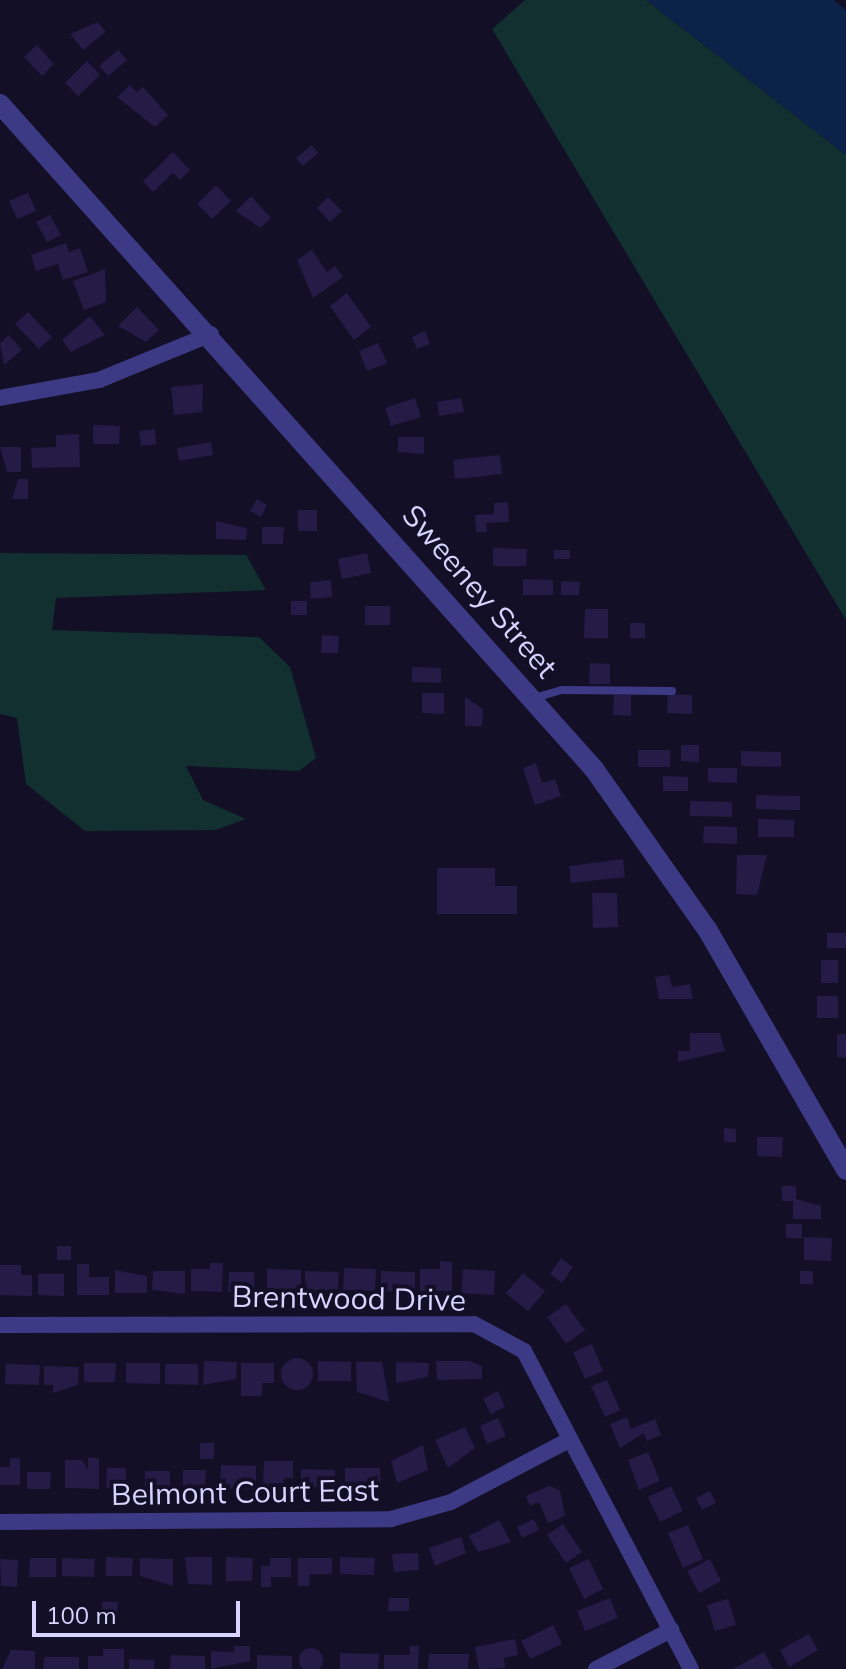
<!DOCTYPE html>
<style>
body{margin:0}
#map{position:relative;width:846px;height:1669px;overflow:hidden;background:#130f26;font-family:Mulish,sans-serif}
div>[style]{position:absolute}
.green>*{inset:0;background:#12302f}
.water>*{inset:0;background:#0c2248}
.building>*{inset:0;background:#241b47}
.round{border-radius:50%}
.service>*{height:8px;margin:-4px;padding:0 4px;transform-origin:4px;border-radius:4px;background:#3d3a85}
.minor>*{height:16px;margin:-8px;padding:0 8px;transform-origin:8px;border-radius:8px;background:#3d3a85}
.tertiary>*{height:20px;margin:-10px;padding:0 10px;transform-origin:10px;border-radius:10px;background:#3d3a85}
span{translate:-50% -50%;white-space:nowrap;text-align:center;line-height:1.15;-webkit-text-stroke:8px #130f26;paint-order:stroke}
.street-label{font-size:30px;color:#d9d4ff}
.scale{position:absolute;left:32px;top:1601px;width:208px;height:36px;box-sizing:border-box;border:4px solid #d9d4ff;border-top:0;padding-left:10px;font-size:24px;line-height:28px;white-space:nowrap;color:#d9d4ff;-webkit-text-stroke:6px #130f26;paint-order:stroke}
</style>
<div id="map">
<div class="green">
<div style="clip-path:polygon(525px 0,646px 0,846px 155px,846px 620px,492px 29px)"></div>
<div style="clip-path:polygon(0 553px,246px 555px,266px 590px,56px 598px,52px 630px,259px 637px,290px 667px,316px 758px,299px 771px,186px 766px,203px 800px,246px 819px,216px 830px,85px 831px,26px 784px,17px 718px,0 714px)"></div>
</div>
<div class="water">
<div style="clip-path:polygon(646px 0,834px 0,846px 10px,846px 155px)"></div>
</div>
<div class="building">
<div style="clip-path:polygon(98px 22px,106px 32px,83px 50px,70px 34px)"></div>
<div style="clip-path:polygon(37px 45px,54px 64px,42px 76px,24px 57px)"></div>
<div style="clip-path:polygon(118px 50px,127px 60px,108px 76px,99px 66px)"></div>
<div style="clip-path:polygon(87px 61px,100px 75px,78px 96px,65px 83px)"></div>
<div style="clip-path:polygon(130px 85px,137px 92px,143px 87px,168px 115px,155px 127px,117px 97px)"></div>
<div style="clip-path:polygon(312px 145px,318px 153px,303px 166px,296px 158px)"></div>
<div style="clip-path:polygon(173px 152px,190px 170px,180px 180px,173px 173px,153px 192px,143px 181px)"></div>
<div style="clip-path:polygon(216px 185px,231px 201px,212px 219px,197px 204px)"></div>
<div style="clip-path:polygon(28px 193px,36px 211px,17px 219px,9px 201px)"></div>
<div style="clip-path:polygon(251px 196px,271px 218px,260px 228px,236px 211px)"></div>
<div style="clip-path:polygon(328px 197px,342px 211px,330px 222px,317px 208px)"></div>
<div style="clip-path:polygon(50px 215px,61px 235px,47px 242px,36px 222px)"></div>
<div style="clip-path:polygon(66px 243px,69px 252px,80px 248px,88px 272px,63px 280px,58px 264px,36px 271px,31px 255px)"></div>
<div style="clip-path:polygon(312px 250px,327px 272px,335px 266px,343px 277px,313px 298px,297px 260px)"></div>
<div style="clip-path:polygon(105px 269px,106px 302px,84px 310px,73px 281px)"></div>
<div style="clip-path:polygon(347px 293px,371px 327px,354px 340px,330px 306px)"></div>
<div style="clip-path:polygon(137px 307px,159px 330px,146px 342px,118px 326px)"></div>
<div style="clip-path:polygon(28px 312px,52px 337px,39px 349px,15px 324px)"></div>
<div style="clip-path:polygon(90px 316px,105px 335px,71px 352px,62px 340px)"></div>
<div style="clip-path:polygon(425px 331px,430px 344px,417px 349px,412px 337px)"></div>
<div style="clip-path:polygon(9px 335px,22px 350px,4px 365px,0 343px)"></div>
<div style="clip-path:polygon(378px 343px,387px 363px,367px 371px,359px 351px)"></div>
<div style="clip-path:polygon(203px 384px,202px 412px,174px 415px,171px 387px)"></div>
<div style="clip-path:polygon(415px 398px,421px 417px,391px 426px,385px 408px)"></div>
<div style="clip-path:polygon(461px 398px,464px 412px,439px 416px,437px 402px)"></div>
<div style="clip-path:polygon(93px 425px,120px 426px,119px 444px,93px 444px)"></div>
<div style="clip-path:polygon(155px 429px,156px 444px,141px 446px,139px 431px)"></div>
<div style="clip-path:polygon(79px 434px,80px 467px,32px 468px,31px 448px,56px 447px,56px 435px)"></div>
<div style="clip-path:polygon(398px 437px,424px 437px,424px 454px,398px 452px)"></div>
<div style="clip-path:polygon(211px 442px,213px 455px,179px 461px,177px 448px)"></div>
<div style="clip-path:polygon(0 447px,21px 447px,21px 472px,7px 472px)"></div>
<div style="clip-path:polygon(500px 455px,502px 474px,455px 479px,453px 460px)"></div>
<div style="clip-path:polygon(18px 479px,28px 479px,28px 499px,12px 499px)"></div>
<div style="clip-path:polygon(257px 499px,267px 505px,261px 517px,250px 511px)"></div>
<div style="clip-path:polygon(508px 502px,509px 522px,486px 523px,487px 532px,476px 532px,475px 515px,494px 514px,494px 503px)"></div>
<div style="clip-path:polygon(298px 510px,317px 510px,317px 531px,298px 531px)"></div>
<div style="clip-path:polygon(216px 521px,247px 528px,246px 540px,216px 539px)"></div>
<div style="clip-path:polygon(262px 527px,284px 527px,283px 544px,262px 544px)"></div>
<div style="clip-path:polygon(493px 548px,527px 549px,526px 566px,493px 566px)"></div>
<div style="clip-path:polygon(554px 550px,570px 550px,570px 559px,554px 559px)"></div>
<div style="clip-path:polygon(367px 553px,371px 573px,342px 579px,338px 559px)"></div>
<div style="clip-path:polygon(523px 579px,553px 580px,553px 595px,523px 595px)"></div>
<div style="clip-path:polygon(331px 580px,332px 597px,311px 599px,310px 582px)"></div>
<div style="clip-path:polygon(561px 581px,580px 582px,579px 595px,561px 595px)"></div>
<div style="clip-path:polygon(291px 601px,307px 601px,307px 615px,291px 615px)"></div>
<div style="clip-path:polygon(365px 606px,390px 606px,390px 625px,365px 625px)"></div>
<div style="clip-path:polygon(585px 609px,608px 609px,608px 638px,584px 638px)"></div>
<div style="clip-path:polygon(630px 623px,645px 623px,645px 638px,630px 638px)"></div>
<div style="clip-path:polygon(322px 635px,339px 636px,338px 653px,321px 653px)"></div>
<div style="clip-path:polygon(590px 663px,610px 664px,610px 684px,589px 684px)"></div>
<div style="clip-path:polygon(412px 667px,441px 668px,441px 683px,412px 682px)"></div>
<div style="clip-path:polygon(422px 693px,444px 693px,444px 714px,422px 713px)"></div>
<div style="clip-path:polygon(668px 694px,692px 695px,692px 714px,667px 713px)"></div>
<div style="clip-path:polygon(614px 695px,631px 695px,631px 716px,613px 715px)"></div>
<div style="clip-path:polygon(465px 697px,483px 709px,482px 726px,465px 726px)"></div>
<div style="clip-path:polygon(681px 745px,699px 745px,699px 762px,681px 761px)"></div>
<div style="clip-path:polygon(638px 750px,670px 750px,670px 767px,638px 767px)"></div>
<div style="clip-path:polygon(741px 751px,781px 752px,781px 767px,741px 766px)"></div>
<div style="clip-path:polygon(536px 763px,542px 783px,555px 779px,561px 796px,535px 805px,523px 768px)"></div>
<div style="clip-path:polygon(708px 768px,737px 768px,737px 783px,708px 782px)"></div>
<div style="clip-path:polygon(663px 776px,688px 777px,688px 791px,663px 791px)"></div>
<div style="clip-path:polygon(756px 795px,800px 796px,800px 810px,756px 809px)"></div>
<div style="clip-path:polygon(690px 801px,732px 802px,732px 817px,690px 816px)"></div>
<div style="clip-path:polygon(758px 819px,794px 820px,794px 837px,758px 837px)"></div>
<div style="clip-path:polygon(704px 826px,737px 827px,737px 844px,703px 843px)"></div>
<div style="clip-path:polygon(737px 855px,767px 855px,757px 895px,736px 894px)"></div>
<div style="clip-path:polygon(623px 859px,625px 877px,571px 883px,569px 866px)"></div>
<div style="clip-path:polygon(437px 868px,495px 868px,495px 886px,517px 886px,517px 914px,437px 914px)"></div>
<div style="clip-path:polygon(592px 893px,617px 893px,618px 927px,593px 928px)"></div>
<div style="clip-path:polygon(827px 933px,846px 933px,846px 948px,827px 948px)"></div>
<div style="clip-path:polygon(821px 960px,838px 960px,838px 983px,821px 983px)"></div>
<div style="clip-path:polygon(669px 975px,672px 987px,690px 984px,693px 999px,659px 999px,655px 977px)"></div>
<div style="clip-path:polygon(817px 996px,838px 996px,838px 1018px,817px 1018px)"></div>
<div style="clip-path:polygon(690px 1033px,720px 1033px,725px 1051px,678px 1062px,678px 1051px,690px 1051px)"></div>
<div style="clip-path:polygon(837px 1034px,846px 1034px,846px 1058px,837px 1057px)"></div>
<div style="clip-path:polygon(724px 1128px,736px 1129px,736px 1142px,724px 1142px)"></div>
<div style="clip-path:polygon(757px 1137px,783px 1137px,782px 1157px,757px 1156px)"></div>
<div style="clip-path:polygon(781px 1186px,796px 1186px,796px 1199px,821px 1206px,821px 1219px,793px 1219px,793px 1201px,782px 1201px)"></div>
<div style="clip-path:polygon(786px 1224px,802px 1224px,802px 1238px,786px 1238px)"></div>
<div style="clip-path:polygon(804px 1237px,832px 1238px,831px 1261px,804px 1260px)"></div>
<div style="clip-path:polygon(57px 1246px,71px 1246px,71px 1260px,57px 1260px)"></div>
<div style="clip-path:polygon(561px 1258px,573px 1267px,562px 1283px,550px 1274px)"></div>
<div style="clip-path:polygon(440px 1261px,452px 1262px,452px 1291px,420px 1291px,420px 1269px,440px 1269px)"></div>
<div style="clip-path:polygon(210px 1263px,223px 1263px,222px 1292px,191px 1291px,191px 1269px,210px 1269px)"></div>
<div style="clip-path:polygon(77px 1264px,89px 1264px,89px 1277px,109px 1277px,109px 1295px,77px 1295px)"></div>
<div style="clip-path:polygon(0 1265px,21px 1265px,21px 1275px,32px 1275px,32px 1296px,0 1295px)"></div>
<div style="clip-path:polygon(344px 1268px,376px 1269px,375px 1291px,343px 1290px)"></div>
<div style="clip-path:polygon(267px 1269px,301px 1270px,301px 1292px,267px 1288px)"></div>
<div style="clip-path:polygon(463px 1269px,495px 1271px,494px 1295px,461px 1293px)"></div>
<div style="clip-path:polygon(115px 1270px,147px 1276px,147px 1293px,115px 1293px)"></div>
<div style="clip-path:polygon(153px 1271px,185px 1271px,185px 1294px,152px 1290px)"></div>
<div style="clip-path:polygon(305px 1271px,339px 1272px,338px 1291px,305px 1291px)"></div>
<div style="clip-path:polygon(381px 1271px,415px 1272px,415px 1292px,381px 1291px)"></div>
<div style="clip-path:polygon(800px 1271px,813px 1271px,813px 1284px,800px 1284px)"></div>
<div style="clip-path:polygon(229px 1272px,254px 1272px,254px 1298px,228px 1291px)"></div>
<div style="clip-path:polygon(523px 1273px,545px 1291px,528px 1311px,506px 1293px)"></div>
<div style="clip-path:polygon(38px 1274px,64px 1274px,64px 1296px,38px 1295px)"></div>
<div style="clip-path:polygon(566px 1304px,585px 1330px,566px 1344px,547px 1317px)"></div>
<div style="clip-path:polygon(592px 1344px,603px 1371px,585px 1379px,573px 1352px)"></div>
<div class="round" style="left:281px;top:1358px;width:32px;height:32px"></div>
<div style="clip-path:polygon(204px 1361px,237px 1362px,236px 1379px,203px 1385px)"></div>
<div style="clip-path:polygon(318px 1361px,351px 1362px,351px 1381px,318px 1381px)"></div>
<div style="clip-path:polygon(436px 1361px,470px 1361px,482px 1366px,482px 1379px,437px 1380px)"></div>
<div style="clip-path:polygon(356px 1362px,382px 1362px,389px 1402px,357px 1392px)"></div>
<div style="clip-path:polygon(396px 1362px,429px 1363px,428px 1377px,396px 1383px)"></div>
<div style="clip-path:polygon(84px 1363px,116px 1363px,115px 1382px,84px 1382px)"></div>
<div style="clip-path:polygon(126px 1363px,160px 1363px,160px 1384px,126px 1383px)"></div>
<div style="clip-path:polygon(241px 1363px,274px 1363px,274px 1383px,262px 1383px,262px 1396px,241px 1396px)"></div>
<div style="clip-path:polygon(6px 1364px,40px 1365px,39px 1385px,5px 1384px)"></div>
<div style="clip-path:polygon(165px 1364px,198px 1364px,198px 1385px,165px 1384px)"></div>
<div style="clip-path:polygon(44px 1366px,79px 1367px,78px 1385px,53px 1393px,53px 1385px,44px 1385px)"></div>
<div style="clip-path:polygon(607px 1380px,620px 1410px,605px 1417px,591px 1386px)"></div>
<div style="clip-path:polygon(498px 1391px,505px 1407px,491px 1414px,483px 1399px)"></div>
<div style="clip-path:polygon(627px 1417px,631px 1429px,655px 1419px,661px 1435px,647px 1441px,644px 1433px,620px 1448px,610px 1424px)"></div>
<div style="clip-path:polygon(498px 1418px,506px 1436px,487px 1444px,480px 1426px)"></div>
<div style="clip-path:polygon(465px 1427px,475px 1448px,448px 1468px,435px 1440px)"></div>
<div style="clip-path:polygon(200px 1443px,214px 1443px,214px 1459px,200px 1459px)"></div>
<div style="clip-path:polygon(423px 1445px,428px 1470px,397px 1483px,391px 1461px)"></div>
<div style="clip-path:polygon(648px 1452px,660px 1481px,639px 1490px,628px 1460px)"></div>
<div style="clip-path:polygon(10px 1458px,20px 1458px,20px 1485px,0 1485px,0 1467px,10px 1467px)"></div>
<div style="clip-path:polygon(88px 1458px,99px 1458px,99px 1489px,65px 1488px,65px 1460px,82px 1460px,88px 1470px)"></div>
<div style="clip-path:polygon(264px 1461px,293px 1461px,293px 1478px,284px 1478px,284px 1487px,263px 1486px)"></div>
<div style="clip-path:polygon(221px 1465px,256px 1466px,256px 1489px,220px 1488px)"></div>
<div style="clip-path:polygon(107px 1468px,126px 1468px,126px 1488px,106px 1488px)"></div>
<div style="clip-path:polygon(345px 1468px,380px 1468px,381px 1487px,345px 1487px)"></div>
<div style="clip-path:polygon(301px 1469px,335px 1470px,335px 1488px,301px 1487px)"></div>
<div style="clip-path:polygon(183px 1470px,206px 1470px,205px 1488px,183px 1488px)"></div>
<div style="clip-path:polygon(145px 1471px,170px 1471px,170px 1492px,145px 1489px)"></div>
<div style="clip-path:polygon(27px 1472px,51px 1472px,50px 1489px,27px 1489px)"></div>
<div style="clip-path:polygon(549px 1486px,560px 1490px,565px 1516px,548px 1523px,539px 1502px,530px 1506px,526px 1496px)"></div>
<div style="clip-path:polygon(671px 1486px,683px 1511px,660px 1522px,648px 1497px)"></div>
<div style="clip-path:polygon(710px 1491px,716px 1503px,702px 1510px,696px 1498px)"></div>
<div style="clip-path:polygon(534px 1519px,539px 1530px,522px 1538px,517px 1527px)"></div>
<div style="clip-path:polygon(499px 1520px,511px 1542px,478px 1552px,469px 1536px)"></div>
<div style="clip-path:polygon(563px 1524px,582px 1552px,566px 1563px,547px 1535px)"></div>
<div style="clip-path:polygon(688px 1525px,703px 1559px,683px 1568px,668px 1533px)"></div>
<div style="clip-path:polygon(461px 1537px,466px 1553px,435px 1566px,429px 1548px)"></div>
<div style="clip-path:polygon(418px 1553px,419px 1570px,394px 1572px,392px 1554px)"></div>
<div style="clip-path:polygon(106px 1557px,133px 1558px,132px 1576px,106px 1576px)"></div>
<div style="clip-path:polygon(185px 1557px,212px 1557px,212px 1585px,188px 1584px)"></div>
<div style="clip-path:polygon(226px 1557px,253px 1558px,252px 1581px,226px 1581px)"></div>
<div style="clip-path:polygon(340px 1557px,375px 1558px,374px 1575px,340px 1574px)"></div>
<div style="clip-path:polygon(30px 1558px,56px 1558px,56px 1577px,29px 1577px)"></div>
<div style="clip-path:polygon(62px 1558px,95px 1559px,94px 1577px,62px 1576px)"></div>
<div style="clip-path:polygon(140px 1558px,173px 1559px,173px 1586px,140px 1576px)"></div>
<div style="clip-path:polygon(270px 1558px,291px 1558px,291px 1577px,271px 1577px,271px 1587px,261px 1587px,261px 1566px,270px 1566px)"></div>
<div style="clip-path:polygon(298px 1558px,332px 1558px,332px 1574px,310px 1574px,309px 1586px,298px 1586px)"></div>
<div style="clip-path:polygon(0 1559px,18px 1560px,17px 1587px,1px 1586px)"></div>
<div style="clip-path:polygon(589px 1559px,603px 1589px,584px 1599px,569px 1568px)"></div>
<div style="clip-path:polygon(710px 1559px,721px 1581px,699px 1593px,687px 1571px)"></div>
<div style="clip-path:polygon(389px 1598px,409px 1598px,409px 1611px,388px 1611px)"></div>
<div style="clip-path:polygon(610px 1598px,618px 1618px,585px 1631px,577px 1611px)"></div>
<div style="clip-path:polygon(728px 1599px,736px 1625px,715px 1631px,707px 1605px)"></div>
<div style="clip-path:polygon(102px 1602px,118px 1602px,117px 1616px,102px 1615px)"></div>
<div style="clip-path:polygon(553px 1625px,562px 1644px,530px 1659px,521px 1641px)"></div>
<div style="clip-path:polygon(809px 1634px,818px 1650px,789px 1667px,780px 1650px)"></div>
<div style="clip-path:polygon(515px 1639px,518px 1655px,504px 1658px,505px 1668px,479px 1669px,475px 1647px)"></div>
<div style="clip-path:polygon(234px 1646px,250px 1646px,250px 1661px,211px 1669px,211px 1651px,234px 1652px)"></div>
<div style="clip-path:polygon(410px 1646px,419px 1646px,418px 1669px,384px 1669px,384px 1655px,410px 1655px)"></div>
<div class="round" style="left:299px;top:1648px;width:24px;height:24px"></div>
<div style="clip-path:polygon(103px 1649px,124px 1649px,124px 1669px,88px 1669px,88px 1656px,103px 1656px)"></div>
<div style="clip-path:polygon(11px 1650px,35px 1651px,35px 1669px,2px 1669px)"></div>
<div style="clip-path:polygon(764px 1652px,773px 1669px,733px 1669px)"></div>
<div style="clip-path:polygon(340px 1653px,379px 1654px,378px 1669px,340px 1669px)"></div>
<div style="clip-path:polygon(429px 1654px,469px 1654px,468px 1669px,428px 1669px)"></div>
<div style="clip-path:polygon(171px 1655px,205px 1656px,205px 1669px,170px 1669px)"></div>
<div style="clip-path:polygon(257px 1655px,292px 1656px,292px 1669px,257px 1669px)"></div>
<div style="clip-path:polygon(44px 1657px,79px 1657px,79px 1669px,43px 1669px)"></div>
<div style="clip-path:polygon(129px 1659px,154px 1660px,154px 1669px,129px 1669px)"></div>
</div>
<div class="service">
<div style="left:534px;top:698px;width:29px;rotate:-16deg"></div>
<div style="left:562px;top:690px;width:110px;rotate:0.5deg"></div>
</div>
<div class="minor">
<div style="left:0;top:398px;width:101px;rotate:-10.3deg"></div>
<div style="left:99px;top:380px;width:121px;rotate:-22.3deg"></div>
<div style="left:0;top:1325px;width:474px;rotate:-0.1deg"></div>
<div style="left:474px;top:1324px;width:57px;rotate:28.4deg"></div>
<div style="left:524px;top:1351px;width:359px;rotate:62.3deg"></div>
<div style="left:0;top:1522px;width:391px;rotate:-0.4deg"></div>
<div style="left:391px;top:1519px;width:62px;rotate:-15.8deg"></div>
<div style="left:451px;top:1502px;width:133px;rotate:-27.7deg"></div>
<div style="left:596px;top:1669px;width:85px;rotate:-27.5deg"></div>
</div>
<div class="tertiary">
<div style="left:0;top:104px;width:892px;rotate:48.23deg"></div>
<div style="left:594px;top:769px;width:196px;rotate:54.8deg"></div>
<div style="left:707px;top:929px;width:278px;rotate:60deg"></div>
</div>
<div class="street-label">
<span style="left:480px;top:591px;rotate:49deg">Sweeney Street</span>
<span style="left:349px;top:1298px;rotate:1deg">Brentwood Drive</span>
<span style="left:245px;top:1492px;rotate:-1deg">Belmont Court East</span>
</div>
<div class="scale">100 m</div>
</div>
